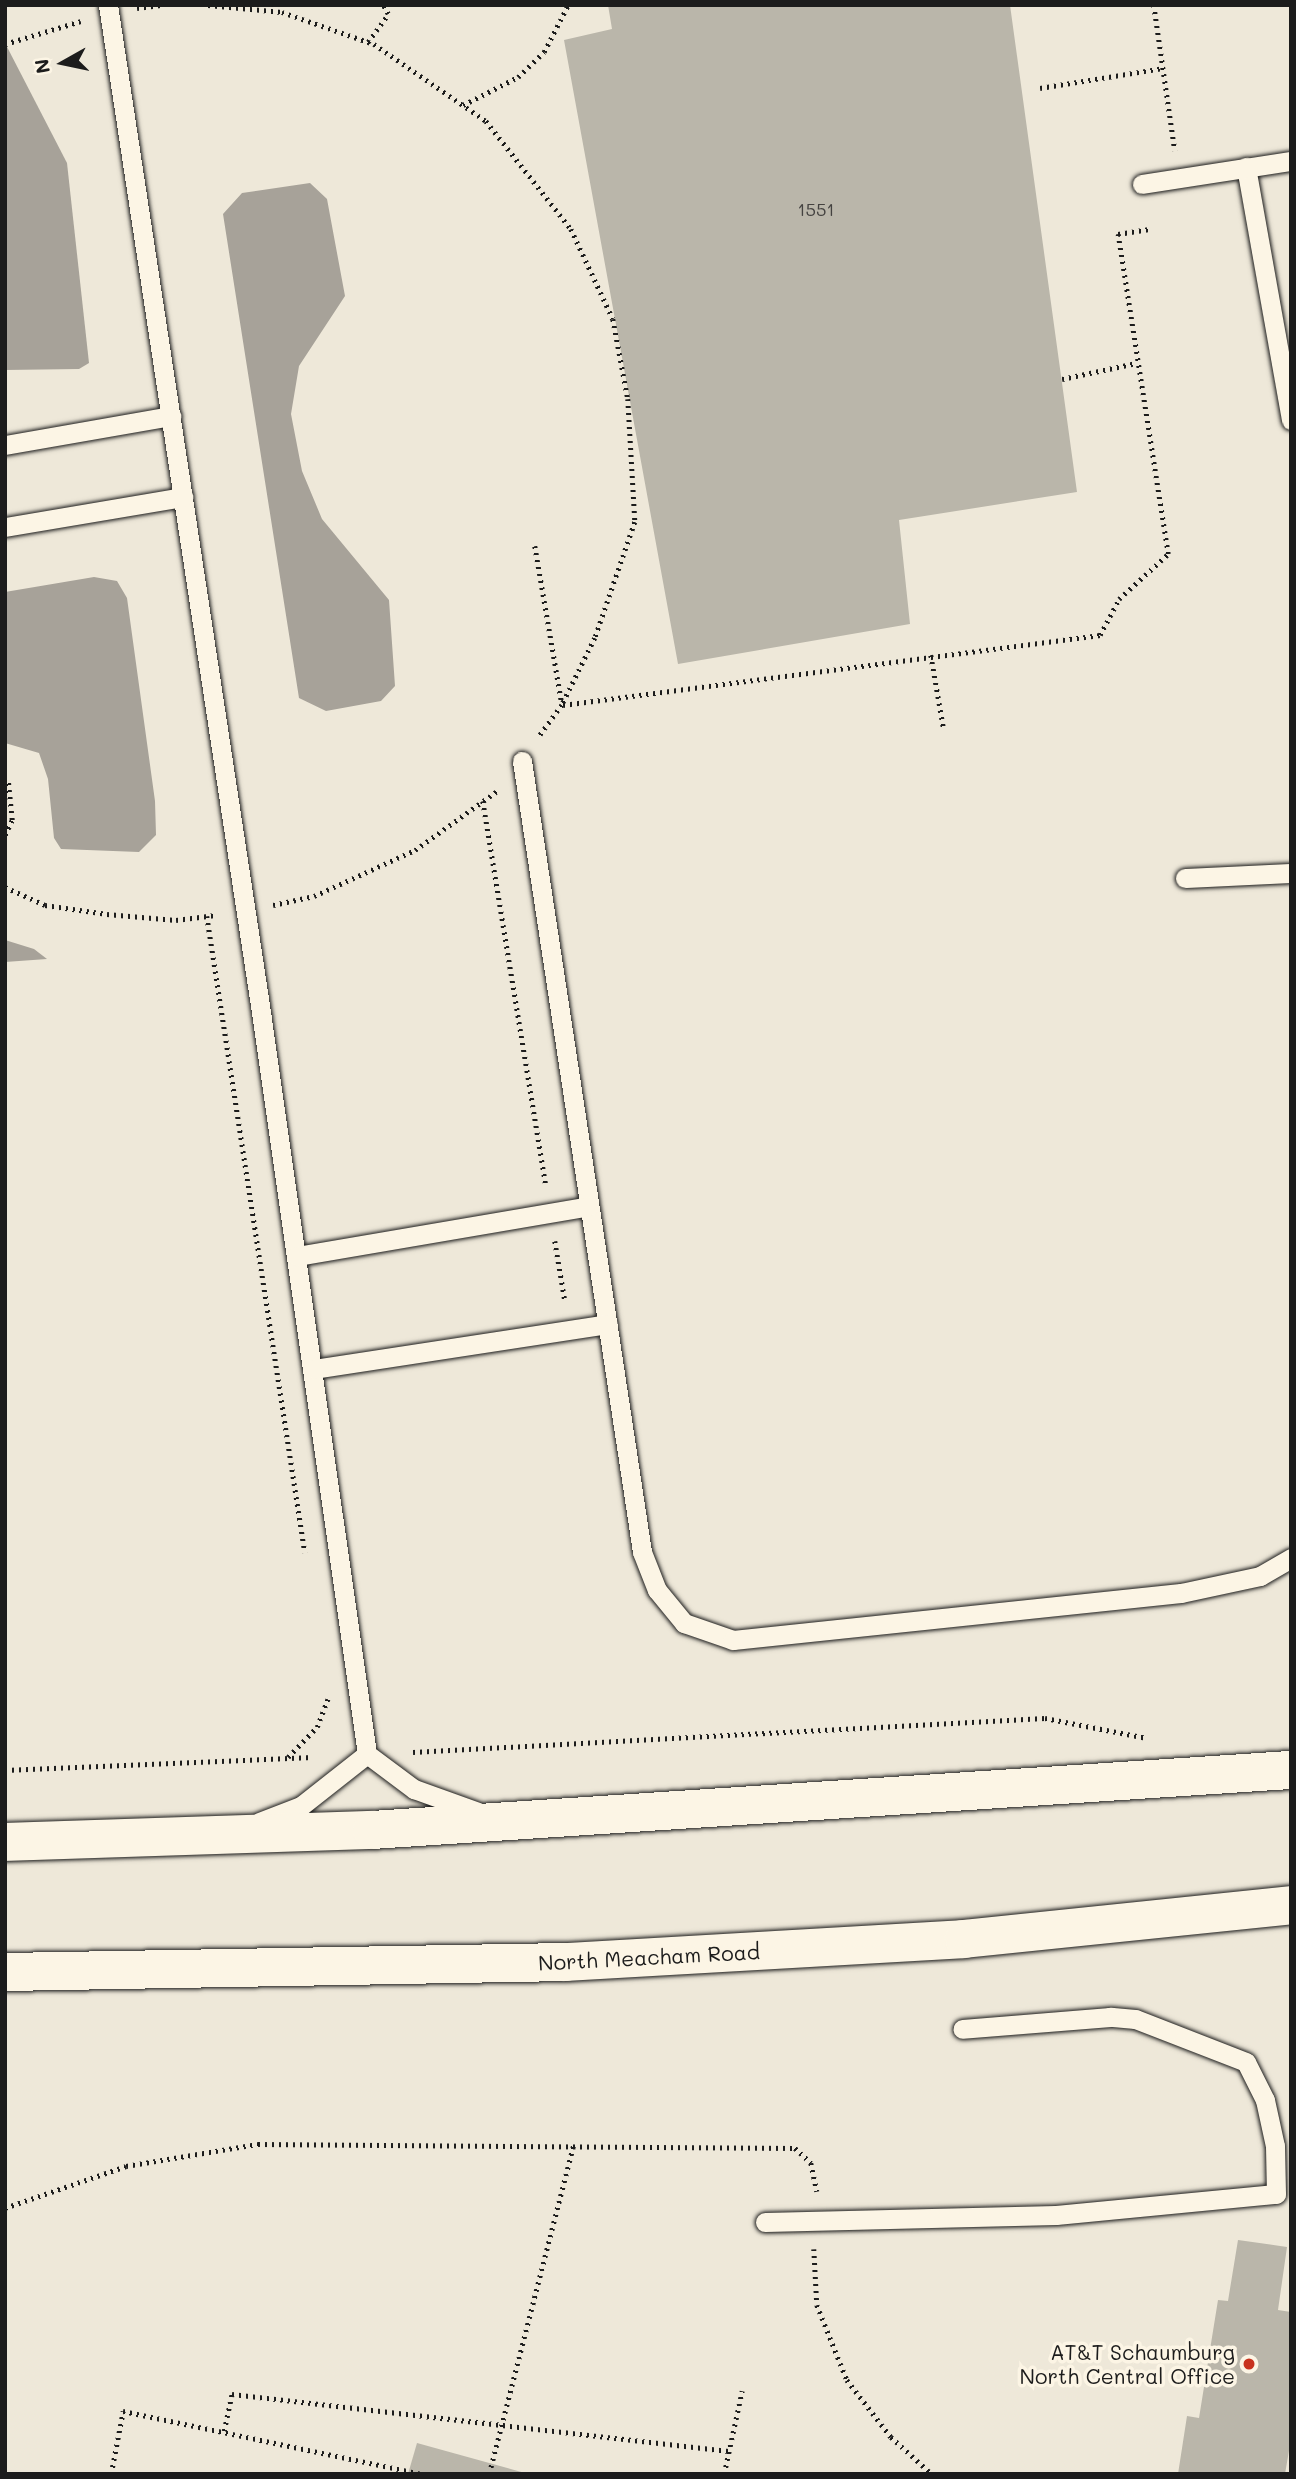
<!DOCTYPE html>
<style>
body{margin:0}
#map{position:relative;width:1296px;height:2479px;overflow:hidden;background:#eee8d9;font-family:Mali,sans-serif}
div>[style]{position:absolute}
.water>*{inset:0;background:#a7a299}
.building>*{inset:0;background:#bab6aa}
.path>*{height:4.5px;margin-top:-2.25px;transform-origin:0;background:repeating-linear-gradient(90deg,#1c1c1c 0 2px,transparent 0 7px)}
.roads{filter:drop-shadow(0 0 2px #1c1c1c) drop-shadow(0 0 2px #1c1c1c)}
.lane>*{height:19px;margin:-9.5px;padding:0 9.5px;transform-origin:9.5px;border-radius:9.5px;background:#fcf5e5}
.secondary>*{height:38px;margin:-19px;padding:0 19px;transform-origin:19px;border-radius:19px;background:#fcf5e5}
.dots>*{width:19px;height:19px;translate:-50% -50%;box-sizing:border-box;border:4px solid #fcf5e5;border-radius:50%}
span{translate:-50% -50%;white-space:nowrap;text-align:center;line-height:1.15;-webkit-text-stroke:7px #fcf5e5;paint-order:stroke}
.number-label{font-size:18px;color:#444240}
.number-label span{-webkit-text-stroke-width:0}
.street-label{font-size:21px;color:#1c1c1c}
.poi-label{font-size:21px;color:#1c1c1c}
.right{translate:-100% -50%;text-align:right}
.frame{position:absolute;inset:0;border:7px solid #1c1c1c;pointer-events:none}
.north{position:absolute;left:28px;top:28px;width:70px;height:70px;-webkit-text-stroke:5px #fcf5e5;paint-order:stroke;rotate:261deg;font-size:19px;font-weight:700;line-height:28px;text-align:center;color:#1c1c1c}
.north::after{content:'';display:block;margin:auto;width:24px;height:32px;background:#1c1c1c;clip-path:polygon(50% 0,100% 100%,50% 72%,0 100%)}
</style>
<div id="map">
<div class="water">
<div style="clip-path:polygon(5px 43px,67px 163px,89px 363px,79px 369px,5px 370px)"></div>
<div style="clip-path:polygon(310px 183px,327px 199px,345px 296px,299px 366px,291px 414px,302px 471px,322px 519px,389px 600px,395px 686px,381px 701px,326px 711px,299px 698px,223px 214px,242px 193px)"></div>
<div style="clip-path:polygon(94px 577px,117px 581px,127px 598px,155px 801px,156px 835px,139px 852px,61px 849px,54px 838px,48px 779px,39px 753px,5px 743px,5px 592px)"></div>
<div style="clip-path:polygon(5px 940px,34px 949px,47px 959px,5px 962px)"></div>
</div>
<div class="building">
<div style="clip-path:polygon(608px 5px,1010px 5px,1077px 492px,899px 520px,910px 624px,678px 664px,564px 40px,612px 29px)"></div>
<div style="clip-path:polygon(1238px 2240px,1287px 2247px,1278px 2310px,1291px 2312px,1291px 2439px,1285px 2474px,1178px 2474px,1187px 2416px,1199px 2418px,1218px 2300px,1228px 2301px)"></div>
<div style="clip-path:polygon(417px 2443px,525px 2473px,525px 2474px,408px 2474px)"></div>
</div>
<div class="path">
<div style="left:208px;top:5px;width:74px;rotate:5.4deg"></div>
<div style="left:282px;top:12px;width:97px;rotate:19.2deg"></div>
<div style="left:374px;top:44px;width:136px;rotate:34.5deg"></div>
<div style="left:486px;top:121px;width:137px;rotate:51.8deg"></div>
<div style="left:571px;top:229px;width:99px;rotate:65deg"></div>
<div style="left:613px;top:319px;width:81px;rotate:79.4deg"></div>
<div style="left:628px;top:399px;width:123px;rotate:86.7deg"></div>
<div style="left:635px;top:522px;width:123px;rotate:109deg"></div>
<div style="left:595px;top:638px;width:75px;rotate:116.2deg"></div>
<div style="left:562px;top:705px;width:41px;rotate:126deg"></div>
<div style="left:1154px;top:5px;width:147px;rotate:81.8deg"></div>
<div style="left:137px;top:8px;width:24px;rotate:-7deg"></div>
<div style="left:368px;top:42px;width:34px;rotate:-54deg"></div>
<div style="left:388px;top:14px;width:10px;rotate:-119deg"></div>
<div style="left:5px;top:44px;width:79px;rotate:-16.8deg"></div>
<div style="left:1040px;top:88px;width:126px;rotate:-9.2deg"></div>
<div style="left:463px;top:105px;width:62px;rotate:-27deg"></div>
<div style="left:518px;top:77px;width:36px;rotate:-44deg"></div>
<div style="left:544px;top:52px;width:53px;rotate:-62.9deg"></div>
<div style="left:1062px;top:379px;width:76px;rotate:-12.2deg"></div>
<div style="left:535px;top:546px;width:160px;rotate:80.3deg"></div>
<div style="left:931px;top:655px;width:76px;rotate:80.2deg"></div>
<div style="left:563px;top:705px;width:542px;rotate:-7.43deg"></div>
<div style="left:1100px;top:635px;width:41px;rotate:-62.2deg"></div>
<div style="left:1119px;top:599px;width:67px;rotate:-42.6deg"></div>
<div style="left:1168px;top:554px;width:324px;rotate:-98.9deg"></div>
<div style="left:1118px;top:234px;width:32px;rotate:-9deg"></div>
<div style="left:483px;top:801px;width:388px;rotate:80.7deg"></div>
<div style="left:5px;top:835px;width:17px;rotate:-65deg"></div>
<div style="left:12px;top:820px;width:40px;rotate:-95.7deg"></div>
<div style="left:5px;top:887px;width:44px;rotate:24.2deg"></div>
<div style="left:45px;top:905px;width:63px;rotate:8.3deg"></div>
<div style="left:107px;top:914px;width:69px;rotate:5deg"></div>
<div style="left:176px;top:920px;width:40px;rotate:-7.1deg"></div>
<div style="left:273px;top:905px;width:42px;rotate:-12.4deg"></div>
<div style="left:314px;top:896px;width:111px;rotate:-24.5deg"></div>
<div style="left:415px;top:850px;width:101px;rotate:-35.7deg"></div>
<div style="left:207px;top:916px;width:644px;rotate:81.25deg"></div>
<div style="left:555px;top:1241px;width:61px;rotate:80.5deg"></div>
<div style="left:413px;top:1752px;width:633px;rotate:-3.08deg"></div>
<div style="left:1045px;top:1718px;width:104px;rotate:11.1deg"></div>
<div style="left:288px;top:1757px;width:42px;rotate:-46deg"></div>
<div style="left:317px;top:1727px;width:30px;rotate:-69deg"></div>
<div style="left:5px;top:1770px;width:308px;rotate:-2.4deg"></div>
<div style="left:5px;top:2208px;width:128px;rotate:-19.1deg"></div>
<div style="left:126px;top:2166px;width:134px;rotate:-9.5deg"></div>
<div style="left:258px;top:2144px;width:537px;rotate:0.43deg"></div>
<div style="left:795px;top:2148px;width:22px;rotate:43deg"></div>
<div style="left:811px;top:2163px;width:29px;rotate:78deg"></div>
<div style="left:814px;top:2249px;width:56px;rotate:86.9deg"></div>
<div style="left:817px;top:2305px;width:81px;rotate:68.2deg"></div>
<div style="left:847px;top:2380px;width:72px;rotate:52.3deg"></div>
<div style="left:891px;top:2437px;width:55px;rotate:42.1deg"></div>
<div style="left:224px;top:2431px;width:38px;rotate:-78deg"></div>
<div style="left:232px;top:2394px;width:500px;rotate:6.54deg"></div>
<div style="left:111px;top:2474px;width:64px;rotate:-79.2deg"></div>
<div style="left:123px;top:2411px;width:305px;rotate:11.9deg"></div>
<div style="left:489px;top:2474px;width:339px;rotate:-75.6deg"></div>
<div style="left:724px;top:2474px;width:85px;rotate:-77.8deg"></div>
</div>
<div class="roads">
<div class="lane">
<div style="left:108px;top:5px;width:1026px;rotate:81.36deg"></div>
<div style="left:262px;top:1019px;width:742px;rotate:81.87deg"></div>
<div style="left:367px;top:1754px;width:59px;rotate:36.7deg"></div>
<div style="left:414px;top:1789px;width:68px;rotate:19.8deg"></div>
<div style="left:1246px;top:167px;width:257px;rotate:79.9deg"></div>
<div style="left:1142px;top:184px;width:151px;rotate:-8.8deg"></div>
<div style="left:5px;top:445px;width:169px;rotate:-9.9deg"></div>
<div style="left:5px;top:527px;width:181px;rotate:-9.6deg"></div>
<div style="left:522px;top:761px;width:800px;rotate:81.37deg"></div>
<div style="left:642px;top:1552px;width:41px;rotate:68.5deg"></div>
<div style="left:657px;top:1590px;width:43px;rotate:50.7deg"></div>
<div style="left:684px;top:1623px;width:52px;rotate:19.1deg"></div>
<div style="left:733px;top:1640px;width:450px;rotate:-6deg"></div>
<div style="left:1181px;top:1593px;width:81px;rotate:-12.1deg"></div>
<div style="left:1260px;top:1576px;width:36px;rotate:-30deg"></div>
<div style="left:1185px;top:878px;width:106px;rotate:-2.7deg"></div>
<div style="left:297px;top:1256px;width:296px;rotate:-9.7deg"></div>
<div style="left:314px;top:1369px;width:297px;rotate:-8.7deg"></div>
<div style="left:259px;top:1822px;width:45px;rotate:-20.9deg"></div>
<div style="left:301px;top:1806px;width:84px;rotate:-38.2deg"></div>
<div style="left:765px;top:2222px;width:291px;rotate:-1.4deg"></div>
<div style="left:1056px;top:2215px;width:221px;rotate:-5.5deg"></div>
<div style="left:1276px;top:2194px;width:48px;rotate:-91.2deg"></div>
<div style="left:1275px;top:2146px;width:47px;rotate:-102.3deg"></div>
<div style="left:1265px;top:2100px;width:42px;rotate:-116.6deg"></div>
<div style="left:1246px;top:2062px;width:119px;rotate:-158.8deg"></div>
<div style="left:1135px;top:2019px;width:25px;rotate:-175deg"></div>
<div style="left:1110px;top:2017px;width:148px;rotate:175.4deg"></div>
</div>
<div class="secondary">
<div style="left:5px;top:1842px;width:367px;rotate:-1.9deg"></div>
<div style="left:372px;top:1830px;width:921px;rotate:-3.74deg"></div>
<div style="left:5px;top:1972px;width:561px;rotate:-1.02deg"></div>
<div style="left:566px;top:1962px;width:399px;rotate:-3.3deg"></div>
<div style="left:964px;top:1939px;width:329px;rotate:-5.9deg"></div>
</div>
</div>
<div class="dots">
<div style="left:1249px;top:2364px;background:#c8321e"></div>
</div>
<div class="number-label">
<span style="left:816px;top:209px">1551</span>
</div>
<div class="street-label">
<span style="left:649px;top:1957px;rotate:-3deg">North Meacham Road</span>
</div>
<div class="poi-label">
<span class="right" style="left:1235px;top:2364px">AT&amp;T Schaumburg<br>North Central Office</span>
</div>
<div class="frame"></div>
<div class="north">N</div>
</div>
